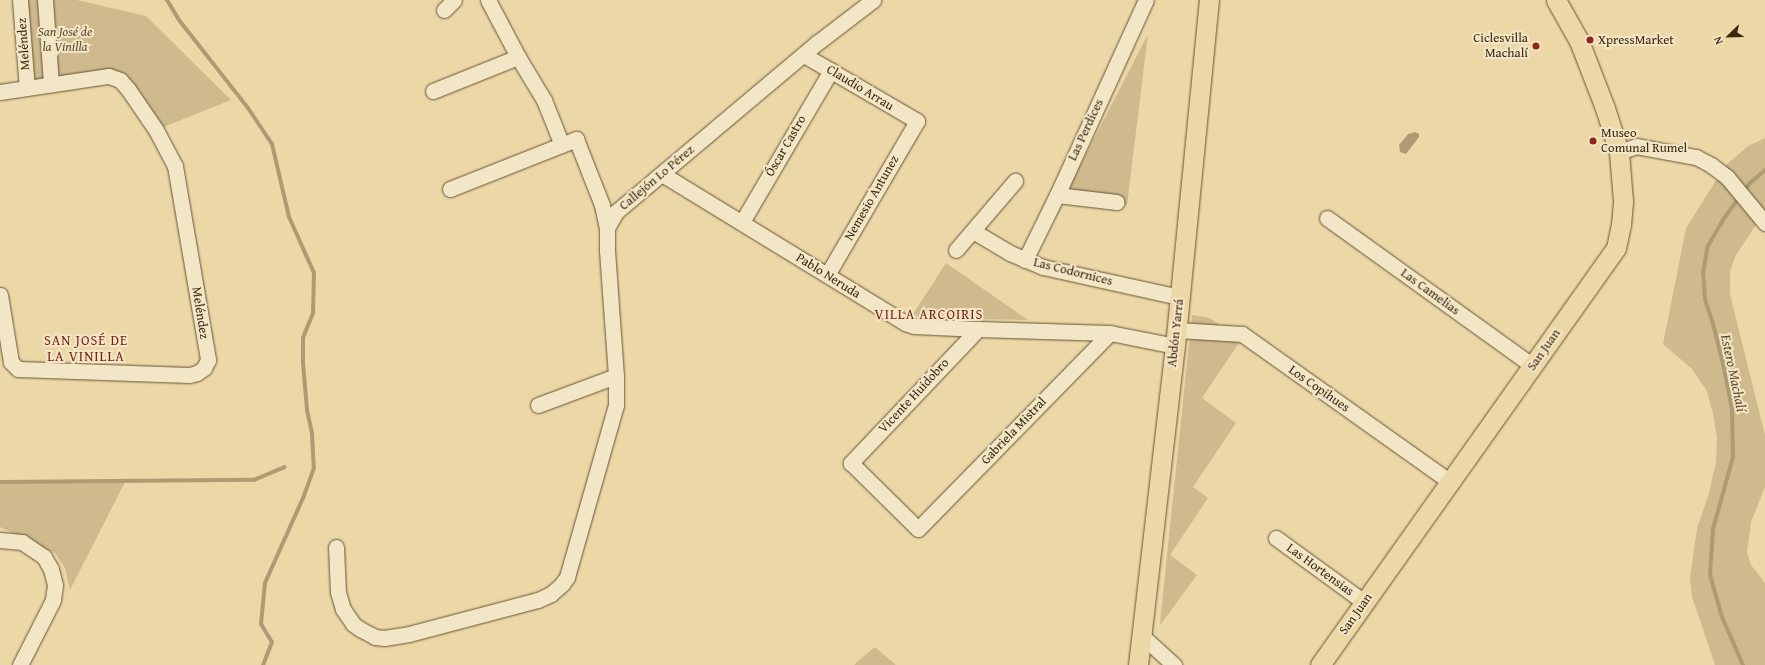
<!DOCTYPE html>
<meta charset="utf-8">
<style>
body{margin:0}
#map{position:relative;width:1765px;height:665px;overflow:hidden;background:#ecd8a7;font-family:"Gentium Book Plus",serif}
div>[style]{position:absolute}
.green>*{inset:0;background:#ceba8d}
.water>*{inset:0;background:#af9b73}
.stream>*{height:4px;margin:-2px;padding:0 2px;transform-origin:2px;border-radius:2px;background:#af9b73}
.roads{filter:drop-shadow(0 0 1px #665235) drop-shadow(0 0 1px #665235)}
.minor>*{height:15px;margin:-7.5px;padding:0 7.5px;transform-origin:7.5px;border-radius:7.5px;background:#f3e6c6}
.major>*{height:19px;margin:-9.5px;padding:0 9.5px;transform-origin:9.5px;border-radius:9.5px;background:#ecd8a7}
.dots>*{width:11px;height:11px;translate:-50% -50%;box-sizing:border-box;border:2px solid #f3e6c6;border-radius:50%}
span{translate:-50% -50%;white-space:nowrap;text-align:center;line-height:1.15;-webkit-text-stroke:4px #f3e6c6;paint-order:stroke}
.park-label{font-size:13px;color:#5f4b2e;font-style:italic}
.poi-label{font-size:13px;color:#3a260f}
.right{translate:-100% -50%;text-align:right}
.left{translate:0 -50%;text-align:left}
.street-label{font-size:13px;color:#3a260f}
.neighbourhood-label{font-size:14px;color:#7a1f14;letter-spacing:1px}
.water-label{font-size:14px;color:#5d492d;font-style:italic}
.north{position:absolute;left:1709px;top:16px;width:40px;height:40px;-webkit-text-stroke:3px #f3e6c6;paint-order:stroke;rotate:247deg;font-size:11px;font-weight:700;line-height:16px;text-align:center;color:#3a260f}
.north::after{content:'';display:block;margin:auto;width:14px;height:18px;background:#3a260f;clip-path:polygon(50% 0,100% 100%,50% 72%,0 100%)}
</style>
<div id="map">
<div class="green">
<div style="clip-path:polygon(20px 0,77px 0,146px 16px,231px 100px,156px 130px,120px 80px,27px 88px)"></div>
<div style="clip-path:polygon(1148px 34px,1127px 205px,1064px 197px)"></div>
<div style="clip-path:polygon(1765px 138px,1765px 211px,1736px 255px,1730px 272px,1730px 294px,1765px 435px,1765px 487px,1751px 522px,1747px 552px,1751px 565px,1765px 583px,1765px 665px,1715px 665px,1692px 597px,1690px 578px,1697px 528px,1709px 493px,1716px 462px,1717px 437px,1713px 414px,1707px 391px,1692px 369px,1663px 344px,1686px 228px,1725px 166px,1748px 146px)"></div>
<div style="clip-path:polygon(946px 263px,1028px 320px,921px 318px,913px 314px)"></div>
<div style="clip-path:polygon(1192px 315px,1210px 318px,1241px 340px,1202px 398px,1236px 423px,1193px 487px,1208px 498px,1170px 555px,1197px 575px,1161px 624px,1160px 623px)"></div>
<div style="clip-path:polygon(0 482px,125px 482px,70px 590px,65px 568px,55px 553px,0 527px)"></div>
<div style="clip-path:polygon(875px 647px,896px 665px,854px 665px,857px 662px)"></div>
</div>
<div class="water">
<div style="clip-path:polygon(1415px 132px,1419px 134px,1419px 137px,1406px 154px,1400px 152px,1399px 145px,1408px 134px)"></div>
</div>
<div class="stream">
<div style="left:167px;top:0;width:23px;rotate:59deg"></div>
<div style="left:179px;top:20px;width:112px;rotate:51.9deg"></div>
<div style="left:248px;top:108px;width:43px;rotate:56.3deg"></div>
<div style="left:272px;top:144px;width:75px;rotate:76.9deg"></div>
<div style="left:289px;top:217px;width:61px;rotate:65.9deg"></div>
<div style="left:314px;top:273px;width:40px;rotate:91.4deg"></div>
<div style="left:313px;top:313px;width:27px;rotate:112deg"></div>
<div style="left:303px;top:338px;width:25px;rotate:90deg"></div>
<div style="left:303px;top:363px;width:47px;rotate:85.1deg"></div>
<div style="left:307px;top:410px;width:25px;rotate:78deg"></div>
<div style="left:312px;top:434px;width:34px;rotate:87deg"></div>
<div style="left:314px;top:468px;width:32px;rotate:110deg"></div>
<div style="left:303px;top:498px;width:93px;rotate:114.1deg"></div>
<div style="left:265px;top:583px;width:41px;rotate:95.6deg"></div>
<div style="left:261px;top:624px;width:21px;rotate:59deg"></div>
<div style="left:272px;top:642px;width:25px;rotate:111deg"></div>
<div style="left:0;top:482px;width:254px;rotate:-0.5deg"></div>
<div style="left:254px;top:480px;width:33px;rotate:-23deg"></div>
<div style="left:1743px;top:665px;width:52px;rotate:-113.6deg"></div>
<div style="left:1722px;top:617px;width:44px;rotate:-105.9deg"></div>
<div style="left:1710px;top:575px;width:46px;rotate:-86.3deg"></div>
<div style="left:1713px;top:529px;width:75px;rotate:-74.5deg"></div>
<div style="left:1733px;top:457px;width:47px;rotate:-91.2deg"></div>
<div style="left:1732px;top:410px;width:43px;rotate:-100.8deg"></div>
<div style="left:1724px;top:368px;width:45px;rotate:-104deg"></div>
<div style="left:1713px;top:324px;width:26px;rotate:-108deg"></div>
<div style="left:1705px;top:299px;width:26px;rotate:-94deg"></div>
<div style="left:1703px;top:273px;width:27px;rotate:-80deg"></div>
<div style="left:1708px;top:246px;width:34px;rotate:-60deg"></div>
<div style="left:1725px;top:217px;width:41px;rotate:-54deg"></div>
<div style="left:1749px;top:184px;width:21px;rotate:-41deg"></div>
</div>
<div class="roads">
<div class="minor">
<div style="left:20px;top:0;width:88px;rotate:85.5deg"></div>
<div style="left:45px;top:0;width:84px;rotate:85.9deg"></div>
<div style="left:488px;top:0;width:64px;rotate:62.2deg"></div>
<div style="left:518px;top:57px;width:50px;rotate:58.8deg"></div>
<div style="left:544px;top:100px;width:48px;rotate:68.2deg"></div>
<div style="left:444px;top:10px;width:14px;rotate:-45deg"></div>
<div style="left:804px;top:55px;width:131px;rotate:30.3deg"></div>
<div style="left:917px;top:121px;width:178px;rotate:120.3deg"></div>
<div style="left:433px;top:91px;width:92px;rotate:-21.8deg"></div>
<div style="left:0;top:92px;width:110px;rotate:-8.4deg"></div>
<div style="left:109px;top:76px;width:12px;rotate:20deg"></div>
<div style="left:120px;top:80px;width:12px;rotate:48deg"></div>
<div style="left:128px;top:89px;width:50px;rotate:55.7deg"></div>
<div style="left:156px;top:130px;width:41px;rotate:62.2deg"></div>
<div style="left:175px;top:166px;width:197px;rotate:80.3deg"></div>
<div style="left:208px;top:360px;width:9px;rotate:117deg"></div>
<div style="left:204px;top:368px;width:9px;rotate:144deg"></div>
<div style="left:197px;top:373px;width:8px;rotate:166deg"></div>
<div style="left:189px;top:375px;width:171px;rotate:-178deg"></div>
<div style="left:18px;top:369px;width:10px;rotate:-135deg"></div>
<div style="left:11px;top:362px;width:68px;rotate:-99.3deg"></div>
<div style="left:1619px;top:152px;width:18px;rotate:-19deg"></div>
<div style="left:1636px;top:146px;width:61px;rotate:10.4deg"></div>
<div style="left:1696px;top:157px;width:17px;rotate:28deg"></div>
<div style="left:1711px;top:165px;width:20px;rotate:37deg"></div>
<div style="left:1727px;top:177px;width:60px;rotate:50.4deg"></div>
<div style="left:662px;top:174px;width:285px;rotate:31.5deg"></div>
<div style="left:905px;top:323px;width:9px;rotate:18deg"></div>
<div style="left:914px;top:326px;width:64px;rotate:2.7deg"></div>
<div style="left:978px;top:329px;width:132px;rotate:1.7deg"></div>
<div style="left:1110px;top:333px;width:66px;rotate:11.3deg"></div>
<div style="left:450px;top:189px;width:136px;rotate:-21.6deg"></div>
<div style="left:576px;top:139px;width:71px;rotate:68.5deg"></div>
<div style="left:602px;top:205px;width:24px;rotate:78deg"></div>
<div style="left:1057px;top:195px;width:60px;rotate:6.7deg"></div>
<div style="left:1327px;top:218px;width:254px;rotate:35.7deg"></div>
<div style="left:742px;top:222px;width:176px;rotate:-59.6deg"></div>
<div style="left:973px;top:231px;width:43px;rotate:30.7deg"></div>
<div style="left:1010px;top:253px;width:36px;rotate:23deg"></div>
<div style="left:1043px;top:267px;width:140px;rotate:12.4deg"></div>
<div style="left:956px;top:250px;width:91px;rotate:-49.5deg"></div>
<div style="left:1025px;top:260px;width:72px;rotate:-63.8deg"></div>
<div style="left:1057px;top:195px;width:214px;rotate:-65.5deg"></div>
<div style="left:978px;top:329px;width:185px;rotate:133.5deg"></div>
<div style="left:851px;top:463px;width:94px;rotate:44.6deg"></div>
<div style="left:918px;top:529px;width:274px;rotate:-45.6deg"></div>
<div style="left:1177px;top:330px;width:65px;rotate:3.5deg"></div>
<div style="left:1242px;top:334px;width:254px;rotate:35.4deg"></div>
<div style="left:538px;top:405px;width:83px;rotate:-20.4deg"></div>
<div style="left:616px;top:376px;width:126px;rotate:-94.1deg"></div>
<div style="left:607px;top:250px;width:22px;rotate:-90deg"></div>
<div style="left:607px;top:228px;width:18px;rotate:-61deg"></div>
<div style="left:616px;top:212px;width:263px;rotate:-40.1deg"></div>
<div style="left:817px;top:43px;width:71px;rotate:-37.5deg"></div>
<div style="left:1276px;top:538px;width:109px;rotate:36deg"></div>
<div style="left:0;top:540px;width:22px;rotate:5deg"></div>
<div style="left:22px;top:542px;width:27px;rotate:34deg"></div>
<div style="left:44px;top:557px;width:14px;rotate:60deg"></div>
<div style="left:51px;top:569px;width:16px;rotate:76deg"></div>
<div style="left:55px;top:585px;width:15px;rotate:98deg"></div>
<div style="left:53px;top:600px;width:73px;rotate:116.9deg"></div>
<div style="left:336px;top:547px;width:45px;rotate:87.5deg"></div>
<div style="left:338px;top:592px;width:18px;rotate:74deg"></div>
<div style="left:343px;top:609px;width:18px;rotate:56deg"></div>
<div style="left:353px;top:624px;width:9px;rotate:36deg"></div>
<div style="left:360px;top:629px;width:17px;rotate:28deg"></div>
<div style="left:375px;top:637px;width:9px;rotate:6deg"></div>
<div style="left:384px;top:638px;width:25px;rotate:-9deg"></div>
<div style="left:409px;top:634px;width:133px;rotate:-14.8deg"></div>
<div style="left:538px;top:600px;width:14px;rotate:-25deg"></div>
<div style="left:551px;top:594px;width:15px;rotate:-42deg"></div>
<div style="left:562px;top:584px;width:9px;rotate:-54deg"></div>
<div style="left:567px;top:577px;width:179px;rotate:-74.1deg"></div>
<div style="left:616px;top:405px;width:29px;rotate:-90deg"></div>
<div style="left:1141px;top:635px;width:45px;rotate:42.3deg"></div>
</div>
<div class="major">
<div style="left:1138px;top:665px;width:321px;rotate:-83.4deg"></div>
<div style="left:1175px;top:346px;width:348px;rotate:-84.4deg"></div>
<div style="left:1320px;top:665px;width:511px;rotate:-54.63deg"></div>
<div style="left:1616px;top:248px;width:24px;rotate:-78deg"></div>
<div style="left:1621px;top:225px;width:24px;rotate:-85deg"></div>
<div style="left:1623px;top:201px;width:49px;rotate:-94.7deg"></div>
<div style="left:1619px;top:152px;width:46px;rotate:-107.7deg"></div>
<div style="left:1605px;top:108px;width:72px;rotate:-111.2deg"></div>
<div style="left:1579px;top:41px;width:47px;rotate:-119.3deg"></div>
</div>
</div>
<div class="dots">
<div style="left:1590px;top:40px;background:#8f2418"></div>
<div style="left:1536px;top:46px;background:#8f2418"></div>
<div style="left:1593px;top:141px;background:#8f2418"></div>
</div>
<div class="park-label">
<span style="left:65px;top:40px">San José de<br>la Vinilla</span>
</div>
<div class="poi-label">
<span class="right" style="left:1528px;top:46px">Ciclesvilla<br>Machalí</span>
<span class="left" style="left:1598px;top:40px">XpressMarket</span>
<span class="left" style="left:1601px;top:141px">Museo<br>Comunal Rumel</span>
</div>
<div class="street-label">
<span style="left:24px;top:44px;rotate:-94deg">Meléndez</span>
<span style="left:860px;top:88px;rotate:31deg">Claudio Arrau</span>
<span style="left:1086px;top:130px;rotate:-65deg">Las Perdices</span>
<span style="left:786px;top:146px;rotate:-60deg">Óscar Castro</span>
<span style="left:657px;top:178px;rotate:-40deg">Callejón Lo Pérez</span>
<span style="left:872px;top:198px;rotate:-60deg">Nemesio Antunez</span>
<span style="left:1073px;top:272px;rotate:14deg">Las Codornices</span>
<span style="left:828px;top:276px;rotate:32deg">Pablo Neruda</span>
<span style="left:1430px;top:292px;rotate:36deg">Las Camelias</span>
<span style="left:200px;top:313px;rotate:81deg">Meléndez</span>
<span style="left:1176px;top:333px;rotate:-84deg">Abdón Yarrá</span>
<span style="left:1544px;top:350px;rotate:-55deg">San Juan</span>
<span style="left:1319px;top:389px;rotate:35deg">Los Copihues</span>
<span style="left:914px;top:396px;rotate:-47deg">Vicente Huidobro</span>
<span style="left:1014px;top:431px;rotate:-46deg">Gabriela Mistral</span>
<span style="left:1320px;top:570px;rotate:36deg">Las Hortensias</span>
<span style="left:1356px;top:614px;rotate:-55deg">San Juan</span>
</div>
<div class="neighbourhood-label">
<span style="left:929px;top:314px">VILLA ARCOIRIS</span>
<span style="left:86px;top:348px">SAN JOSÉ DE<br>LA VINILLA</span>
</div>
<div class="water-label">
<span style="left:1734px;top:373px;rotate:78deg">Estero Machalí</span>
</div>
<div class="north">N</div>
</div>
